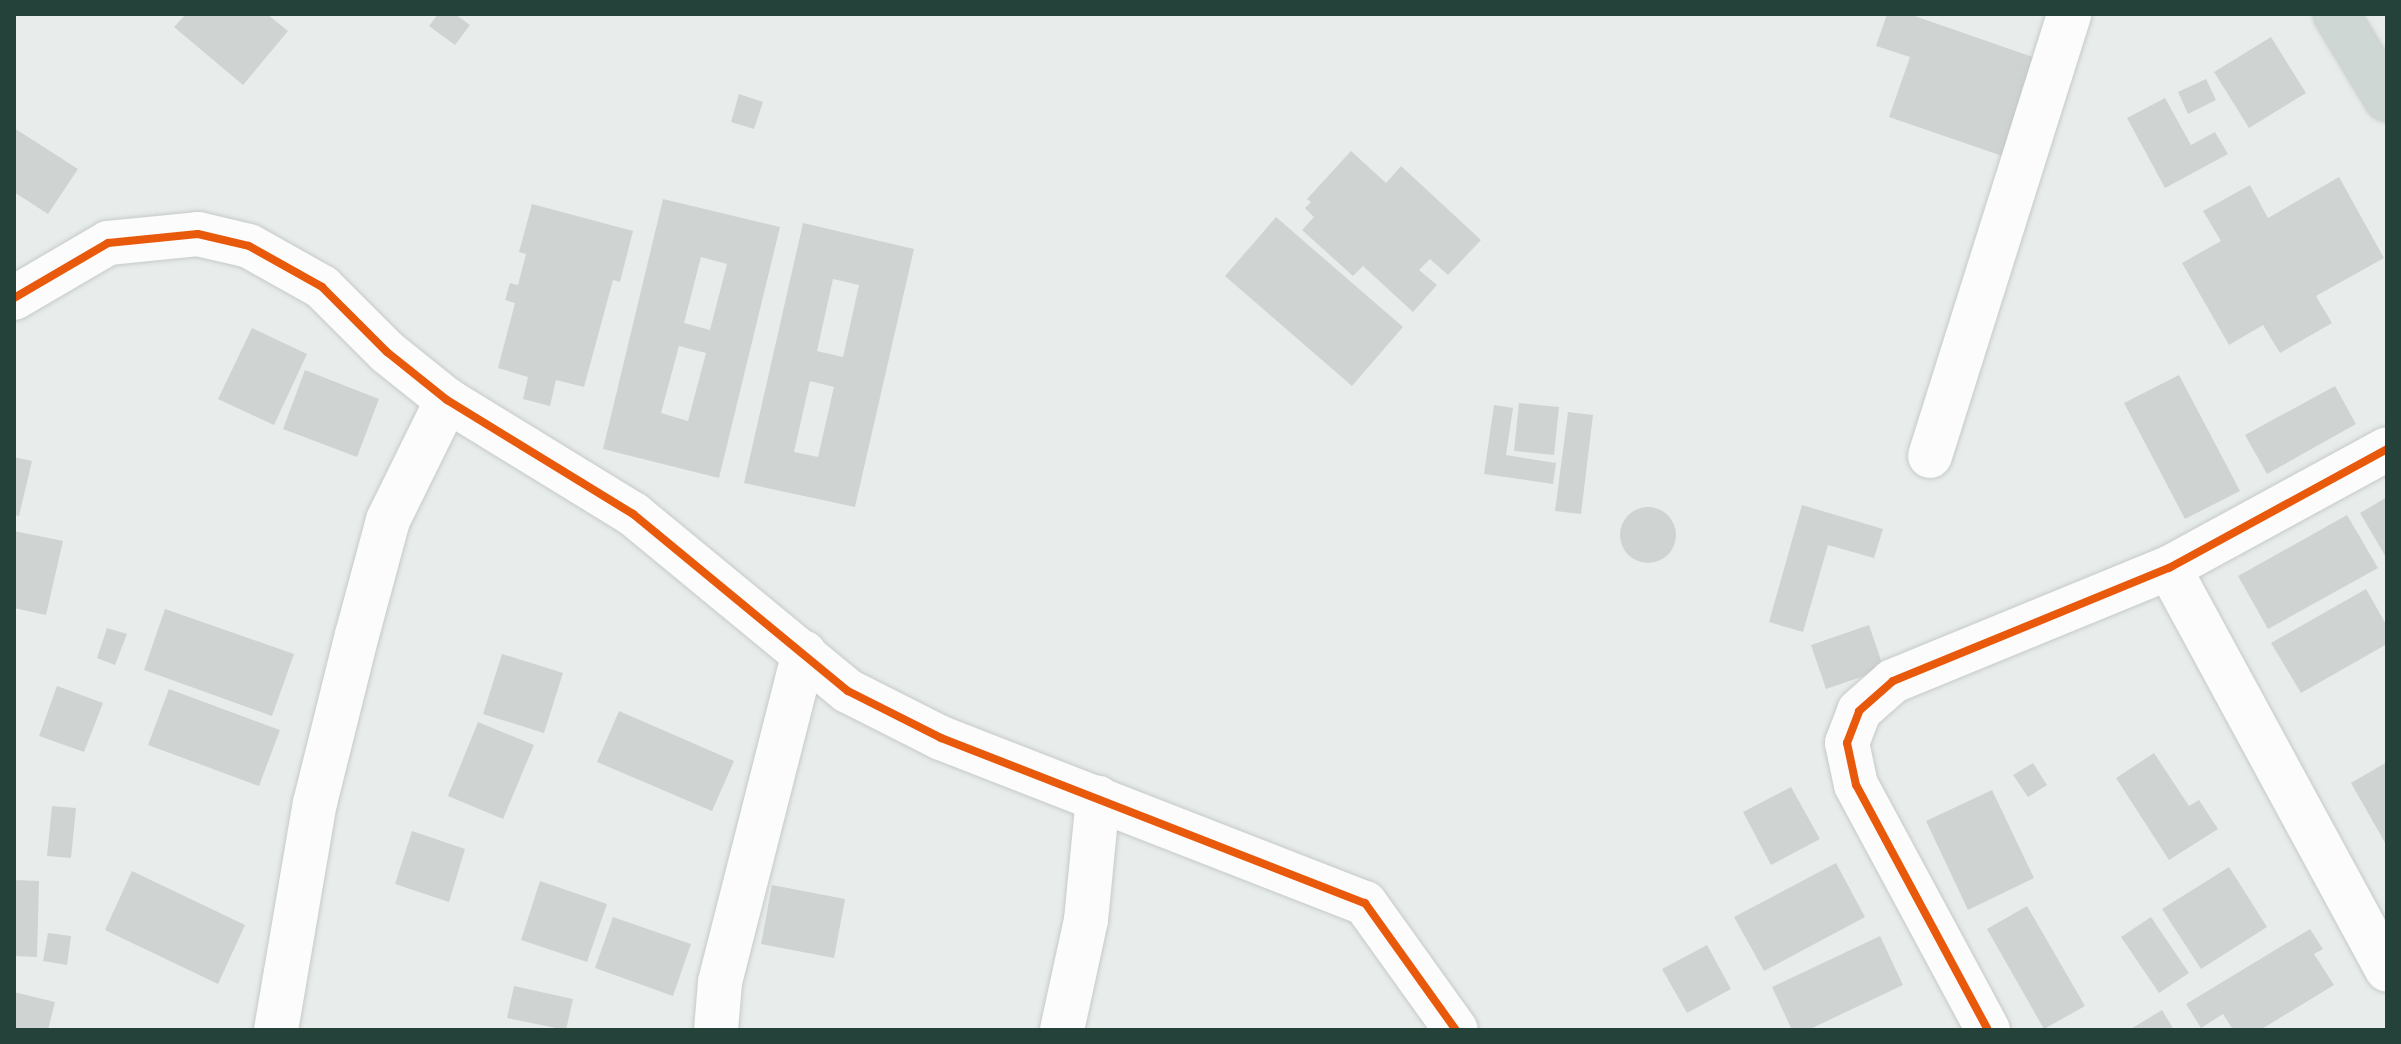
<!DOCTYPE html>
<style>
body{margin:0}
#map{position:relative;width:2401px;height:1044px;overflow:hidden;background:#e8edeb;font-family:"Asap Condensed",sans-serif}
div>[style]{position:absolute}
.building>*{inset:0;background:#cfd4d2}
.round{border-radius:50%}
.roads{filter:drop-shadow(0 0 2px #c5cac8) drop-shadow(0 0 2px #c5cac8)}
.minor>*{height:44px;margin:-22px;padding:0 22px;transform-origin:22px;border-radius:22px;background:#fcfcfc}
.major>*{height:44px;margin:-22px;padding:0 22px;transform-origin:22px;border-radius:22px;background:#cfd7d5}
.cycleway>*{height:8px;margin:-4px;padding:0 4px;transform-origin:4px;border-radius:4px;background:#e8590c}
span{translate:-50% -50%;white-space:nowrap;text-align:center;line-height:1.15;-webkit-text-stroke:8px #f7fbf9;paint-order:stroke}
.frame{position:absolute;inset:0;border:16px solid #24423a;pointer-events:none}
</style>
<div id="map">
<div class="building">
<div style="clip-path:polygon(186px 14px,267px 14px,288px 31px,243px 85px,174px 27px)"></div>
<div style="clip-path:polygon(438px 14px,455px 14px,470px 25px,455px 45px,429px 26px)"></div>
<div style="clip-path:polygon(1887px 14px,1909px 14px,2047px 62px,2014px 160px,1889px 117px,1910px 57px,1876px 46px)"></div>
<div style="clip-path:polygon(2271px 37px,2306px 93px,2249px 128px,2214px 72px)"></div>
<div style="clip-path:polygon(2206px 79px,2216px 100px,2188px 114px,2178px 92px)"></div>
<div style="clip-path:polygon(739px 94px,763px 102px,754px 129px,731px 122px)"></div>
<div style="clip-path:polygon(2165px 98px,2191px 145px,2215px 132px,2228px 154px,2165px 188px,2127px 118px)"></div>
<div style="clip-path:polygon(14px 128px,78px 169px,48px 214px,14px 192px)"></div>
<div style="clip-path:polygon(1351px 151px,1386px 183px,1401px 166px,1481px 240px,1448px 275px,1430px 259px,1419px 270px,1437px 285px,1413px 312px,1363px 266px,1353px 276px,1302px 230px,1314px 217px,1305px 208px,1311px 202px,1307px 199px)"></div>
<div style="clip-path:polygon(2339px 177px,2384px 258px,2316px 296px,2332px 323px,2280px 353px,2263px 325px,2229px 345px,2182px 263px,2221px 241px,2203px 211px,2250px 185px,2268px 218px)"></div>
<div style="clip-path:polygon(evenodd,663px 199px,780px 227px,719px 478px,603px 449px,663px 199px,701px 257px,727px 264px,710px 330px,684px 323px,701px 257px,663px 199px,679px 346px,706px 353px,688px 421px,661px 413px,679px 346px)"></div>
<div style="clip-path:polygon(532px 204px,633px 231px,620px 282px,613px 280px,584px 387px,556px 380px,550px 406px,523px 399px,528px 377px,498px 368px,515px 303px,505px 300px,510px 283px,518px 285px,526px 254px,519px 252px)"></div>
<div style="clip-path:polygon(1276px 217px,1403px 327px,1352px 386px,1225px 276px)"></div>
<div style="clip-path:polygon(evenodd,803px 223px,914px 249px,855px 507px,744px 483px,803px 223px,833px 279px,859px 285px,843px 357px,817px 351px,833px 279px,803px 223px,810px 381px,834px 387px,818px 457px,794px 452px,810px 381px)"></div>
<div style="clip-path:polygon(252px 328px,307px 354px,274px 425px,218px 399px)"></div>
<div style="clip-path:polygon(305px 370px,379px 399px,357px 457px,283px 429px)"></div>
<div style="clip-path:polygon(2179px 375px,2240px 491px,2185px 519px,2124px 403px)"></div>
<div style="clip-path:polygon(2335px 386px,2356px 424px,2267px 474px,2245px 435px)"></div>
<div style="clip-path:polygon(1519px 403px,1559px 407px,1554px 455px,1514px 451px)"></div>
<div style="clip-path:polygon(1494px 405px,1513px 408px,1506px 455px,1556px 463px,1553px 484px,1484px 474px)"></div>
<div style="clip-path:polygon(1568px 412px,1593px 415px,1581px 514px,1555px 511px)"></div>
<div style="clip-path:polygon(14px 457px,32px 461px,19px 516px,14px 515px)"></div>
<div style="clip-path:polygon(2387px 497px,2387px 559px,2360px 513px)"></div>
<div style="clip-path:polygon(1802px 505px,1883px 529px,1874px 558px,1828px 545px,1803px 632px,1769px 622px)"></div>
<div class="round" style="left:1620px;top:507px;width:56px;height:56px"></div>
<div style="clip-path:polygon(2347px 515px,2378px 568px,2268px 629px,2238px 576px)"></div>
<div style="clip-path:polygon(14px 531px,63px 541px,46px 615px,14px 608px)"></div>
<div style="clip-path:polygon(2366px 589px,2387px 626px,2387px 644px,2301px 693px,2271px 643px)"></div>
<div style="clip-path:polygon(165px 609px,294px 654px,272px 716px,144px 670px)"></div>
<div style="clip-path:polygon(1869px 625px,1884px 669px,1826px 689px,1811px 645px)"></div>
<div style="clip-path:polygon(107px 628px,127px 634px,115px 665px,97px 658px)"></div>
<div style="clip-path:polygon(502px 654px,563px 673px,544px 733px,483px 714px)"></div>
<div style="clip-path:polygon(57px 686px,103px 703px,84px 752px,39px 736px)"></div>
<div style="clip-path:polygon(169px 689px,280px 730px,259px 786px,148px 745px)"></div>
<div style="clip-path:polygon(619px 711px,734px 761px,712px 811px,597px 762px)"></div>
<div style="clip-path:polygon(478px 722px,534px 745px,503px 819px,448px 796px)"></div>
<div style="clip-path:polygon(2154px 753px,2189px 806px,2199px 800px,2218px 829px,2169px 860px,2116px 778px)"></div>
<div style="clip-path:polygon(2387px 762px,2387px 846px,2351px 783px)"></div>
<div style="clip-path:polygon(2033px 763px,2047px 785px,2028px 797px,2013px 775px)"></div>
<div style="clip-path:polygon(1791px 787px,1820px 839px,1771px 865px,1743px 812px)"></div>
<div style="clip-path:polygon(1992px 790px,2034px 878px,1968px 910px,1926px 821px)"></div>
<div style="clip-path:polygon(52px 806px,76px 808px,71px 858px,47px 856px)"></div>
<div style="clip-path:polygon(412px 831px,465px 849px,449px 902px,395px 884px)"></div>
<div style="clip-path:polygon(1836px 863px,1865px 917px,1764px 971px,1734px 917px)"></div>
<div style="clip-path:polygon(2229px 867px,2267px 927px,2201px 969px,2162px 909px)"></div>
<div style="clip-path:polygon(132px 871px,245px 925px,218px 984px,105px 930px)"></div>
<div style="clip-path:polygon(14px 880px,39px 881px,37px 957px,14px 956px)"></div>
<div style="clip-path:polygon(540px 881px,607px 904px,587px 962px,521px 940px)"></div>
<div style="clip-path:polygon(772px 885px,845px 899px,834px 958px,761px 944px)"></div>
<div style="clip-path:polygon(2027px 906px,2085px 1006px,2044px 1029px,1987px 929px)"></div>
<div style="clip-path:polygon(613px 917px,691px 944px,673px 996px,595px 968px)"></div>
<div style="clip-path:polygon(2151px 917px,2189px 973px,2159px 993px,2121px 937px)"></div>
<div style="clip-path:polygon(2310px 929px,2323px 949px,2314px 954px,2334px 985px,2260px 1030px,2233px 1030px,2223px 1014px,2201px 1028px,2186px 1004px)"></div>
<div style="clip-path:polygon(48px 933px,71px 936px,67px 965px,43px 961px)"></div>
<div style="clip-path:polygon(1880px 936px,1903px 985px,1808px 1030px,1792px 1030px,1772px 987px)"></div>
<div style="clip-path:polygon(1707px 945px,1731px 989px,1687px 1013px,1662px 969px)"></div>
<div style="clip-path:polygon(514px 986px,573px 999px,566px 1030px,507px 1018px)"></div>
<div style="clip-path:polygon(14px 992px,55px 1002px,48px 1030px,14px 1030px)"></div>
<div style="clip-path:polygon(2162px 1010px,2174px 1030px,2129px 1030px)"></div>
</div>
<div class="roads">
<div class="minor">
<div style="left:14px;top:298px;width:109px;rotate:-30.3deg"></div>
<div style="left:108px;top:243px;width:90px;rotate:-5.7deg"></div>
<div style="left:198px;top:234px;width:52px;rotate:13.2deg"></div>
<div style="left:249px;top:246px;width:84px;rotate:29.3deg"></div>
<div style="left:322px;top:287px;width:92px;rotate:45deg"></div>
<div style="left:387px;top:352px;width:77px;rotate:38.7deg"></div>
<div style="left:447px;top:400px;width:218px;rotate:31.5deg"></div>
<div style="left:633px;top:514px;width:278px;rotate:39.5deg"></div>
<div style="left:848px;top:691px;width:104px;rotate:26.8deg"></div>
<div style="left:941px;top:738px;width:455px;rotate:21.3deg"></div>
<div style="left:1365px;top:903px;width:156px;rotate:54.4deg"></div>
<div style="left:1930px;top:456px;width:463px;rotate:-72.5deg"></div>
<div style="left:2169px;top:568px;width:457px;rotate:61.5deg"></div>
<div style="left:276px;top:1030px;width:230px;rotate:-80.3deg"></div>
<div style="left:315px;top:803px;width:173px;rotate:-76deg"></div>
<div style="left:357px;top:635px;width:119px;rotate:-74.9deg"></div>
<div style="left:388px;top:520px;width:134px;rotate:-63.8deg"></div>
<div style="left:716px;top:1030px;width:48px;rotate:-85.2deg"></div>
<div style="left:720px;top:982px;width:340px;rotate:-75.7deg"></div>
<div style="left:1062px;top:1030px;width:113px;rotate:-77.7deg"></div>
<div style="left:1086px;top:920px;width:123px;rotate:-84.4deg"></div>
<div style="left:1988px;top:1030px;width:278px;rotate:-118.3deg"></div>
<div style="left:1856px;top:785px;width:43px;rotate:-102.1deg"></div>
<div style="left:1847px;top:743px;width:34px;rotate:-69deg"></div>
<div style="left:1859px;top:711px;width:45px;rotate:-41.4deg"></div>
<div style="left:1893px;top:681px;width:298px;rotate:-22.3deg"></div>
<div style="left:2169px;top:568px;width:248px;rotate:-28.6deg"></div>
</div>
<div class="major">
<div style="left:2336px;top:14px;width:99px;rotate:59deg"></div>
</div>
</div>
<div class="cycleway">
<div style="left:14px;top:298px;width:109px;rotate:-30.3deg"></div>
<div style="left:108px;top:243px;width:90px;rotate:-5.7deg"></div>
<div style="left:198px;top:234px;width:52px;rotate:13.2deg"></div>
<div style="left:249px;top:246px;width:84px;rotate:29.3deg"></div>
<div style="left:322px;top:287px;width:92px;rotate:45deg"></div>
<div style="left:387px;top:352px;width:77px;rotate:38.7deg"></div>
<div style="left:447px;top:400px;width:218px;rotate:31.5deg"></div>
<div style="left:633px;top:514px;width:278px;rotate:39.5deg"></div>
<div style="left:848px;top:691px;width:104px;rotate:26.8deg"></div>
<div style="left:941px;top:738px;width:455px;rotate:21.3deg"></div>
<div style="left:1365px;top:903px;width:156px;rotate:54.4deg"></div>
<div style="left:1988px;top:1030px;width:278px;rotate:-118.3deg"></div>
<div style="left:1856px;top:785px;width:43px;rotate:-102.1deg"></div>
<div style="left:1847px;top:743px;width:34px;rotate:-69deg"></div>
<div style="left:1859px;top:711px;width:45px;rotate:-41.4deg"></div>
<div style="left:1893px;top:681px;width:298px;rotate:-22.3deg"></div>
<div style="left:2169px;top:568px;width:248px;rotate:-28.6deg"></div>
</div>
<div class="frame"></div>
</div>
